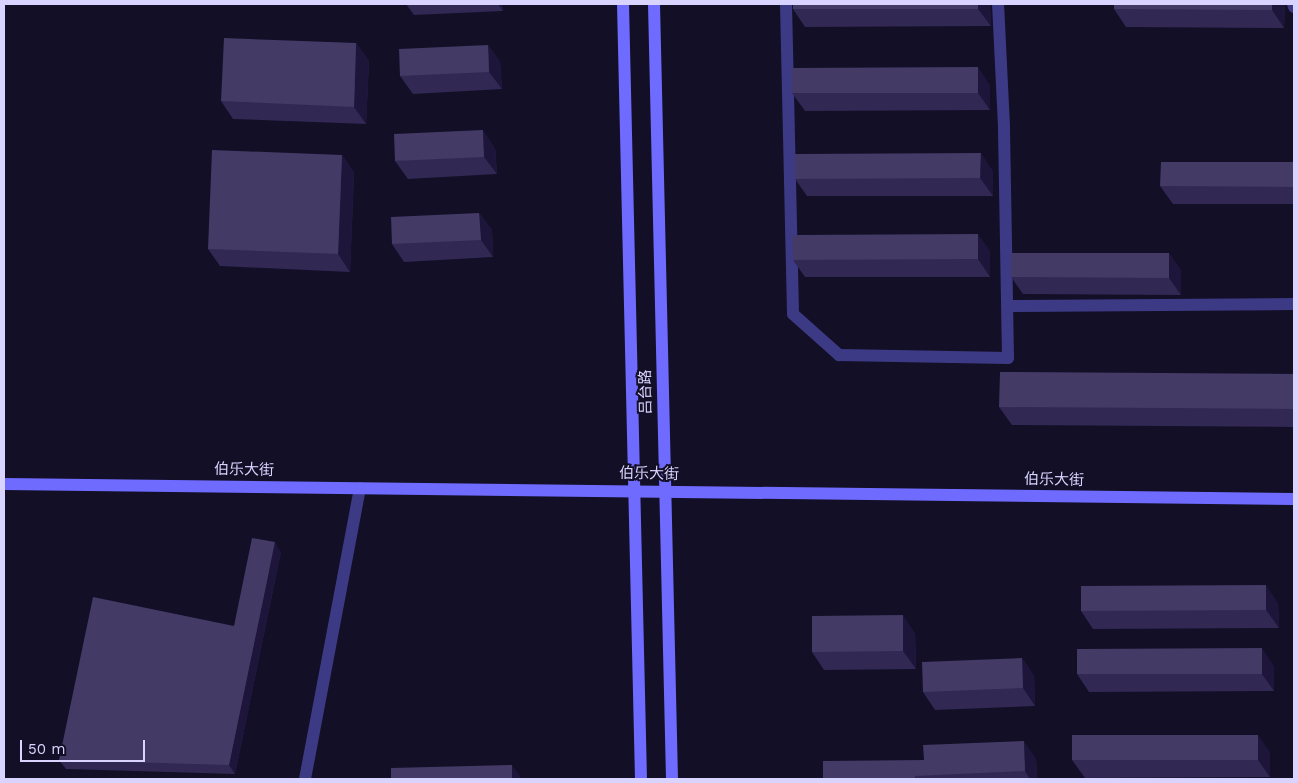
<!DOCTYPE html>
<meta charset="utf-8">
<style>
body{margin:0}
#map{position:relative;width:1298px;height:783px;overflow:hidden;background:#130f26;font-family:"Work Sans","Noto Sans SC",sans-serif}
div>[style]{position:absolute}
.street>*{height:12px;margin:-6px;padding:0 6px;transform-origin:6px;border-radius:6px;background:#3d3a85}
.secondary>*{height:12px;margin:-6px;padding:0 6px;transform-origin:6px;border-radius:6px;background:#6f6bff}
.wall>*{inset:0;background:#312854}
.shaded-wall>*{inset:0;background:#1d163a}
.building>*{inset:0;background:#433a66}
span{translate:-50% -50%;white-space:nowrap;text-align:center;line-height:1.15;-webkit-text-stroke:4px #130f26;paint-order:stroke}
.street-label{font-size:15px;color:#d9d4ff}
.frame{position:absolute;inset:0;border:5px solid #d9d4ff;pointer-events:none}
.scale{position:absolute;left:20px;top:740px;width:125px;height:22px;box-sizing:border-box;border:2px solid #d9d4ff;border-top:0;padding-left:6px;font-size:15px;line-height:18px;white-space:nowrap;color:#d9d4ff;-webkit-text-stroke:4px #130f26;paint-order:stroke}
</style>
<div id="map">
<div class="street">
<div style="left:786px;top:4px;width:310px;rotate:88.7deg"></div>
<div style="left:793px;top:314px;width:62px;rotate:41.7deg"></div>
<div style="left:839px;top:355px;width:169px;rotate:1deg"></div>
<div style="left:1008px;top:358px;width:232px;rotate:-91deg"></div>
<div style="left:1004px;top:126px;width:122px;rotate:-92.8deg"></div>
<div style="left:1293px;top:4px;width:3px;rotate:72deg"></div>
<div style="left:1007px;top:306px;width:287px;rotate:-0.4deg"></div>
<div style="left:305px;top:779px;width:296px;rotate:-79.3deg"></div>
</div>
<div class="secondary">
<div style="left:623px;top:4px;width:775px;rotate:88.67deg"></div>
<div style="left:654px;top:4px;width:775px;rotate:88.67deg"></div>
<div style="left:4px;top:484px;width:1290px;rotate:0.67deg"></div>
</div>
<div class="wall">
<div style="clip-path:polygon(406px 4px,502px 4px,503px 11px,414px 15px)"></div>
<div style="clip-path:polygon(793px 4px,990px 4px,991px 26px,805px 27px,793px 9px)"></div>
<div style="clip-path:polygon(1114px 4px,1285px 4px,1284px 28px,1126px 27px,1114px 9px)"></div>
<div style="clip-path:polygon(356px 43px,369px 61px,366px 124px,233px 119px,221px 101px)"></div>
<div style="clip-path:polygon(488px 45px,500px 62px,502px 89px,413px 94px,400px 76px)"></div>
<div style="clip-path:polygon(990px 85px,990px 110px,805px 111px,792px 93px)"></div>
<div style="clip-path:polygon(495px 148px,497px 174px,408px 179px,395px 161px)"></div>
<div style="clip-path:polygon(342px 155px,354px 173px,350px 272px,220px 266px,208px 249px)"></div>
<div style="clip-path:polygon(1294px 162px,1294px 204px,1173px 204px,1160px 186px)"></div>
<div style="clip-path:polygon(993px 171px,993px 196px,807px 196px,795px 179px)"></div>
<div style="clip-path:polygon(479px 213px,492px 230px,493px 257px,404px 262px,392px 244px)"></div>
<div style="clip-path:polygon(990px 251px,990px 277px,805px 277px,793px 260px)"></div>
<div style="clip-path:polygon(1169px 253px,1181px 271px,1181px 295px,1023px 294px,1011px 277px)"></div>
<div style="clip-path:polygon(1294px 374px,1294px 427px,1012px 425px,999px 407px)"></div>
<div style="clip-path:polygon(281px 552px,235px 774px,66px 769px,59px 760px,234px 626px)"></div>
<div style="clip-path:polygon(1278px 603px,1279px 628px,1093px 629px,1081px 611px)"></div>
<div style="clip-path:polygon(915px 633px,916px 669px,824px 670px,812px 652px)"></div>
<div style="clip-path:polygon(1022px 658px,1034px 676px,1035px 706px,935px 710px,923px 692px)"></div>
<div style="clip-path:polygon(1274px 666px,1274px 691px,1089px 692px,1077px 674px)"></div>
<div style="clip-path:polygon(1270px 752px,1270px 777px,1085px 778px,1072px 760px)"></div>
<div style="clip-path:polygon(1036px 759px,1037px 779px,823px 779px)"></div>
</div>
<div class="shaded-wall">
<div style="clip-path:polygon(498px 4px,502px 4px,503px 11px)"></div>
<div style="clip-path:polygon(978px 4px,990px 4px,991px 26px,978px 9px)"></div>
<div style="clip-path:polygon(1272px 4px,1285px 4px,1284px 28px,1272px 10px)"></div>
<div style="clip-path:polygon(356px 43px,369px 61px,366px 124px,354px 107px)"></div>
<div style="clip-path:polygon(488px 45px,500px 62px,502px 89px,489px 72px)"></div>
<div style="clip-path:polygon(978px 67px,990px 85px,990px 110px,978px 93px)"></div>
<div style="clip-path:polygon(483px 130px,495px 148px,497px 174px,484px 157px)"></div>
<div style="clip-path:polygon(981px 153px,993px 171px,993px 196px,980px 178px)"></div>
<div style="clip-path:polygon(342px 155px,354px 173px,350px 272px,338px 254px)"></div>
<div style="clip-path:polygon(479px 213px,492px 230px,493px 257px,481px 240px)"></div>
<div style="clip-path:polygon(978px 234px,990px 251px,990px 277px,978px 259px)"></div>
<div style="clip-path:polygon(1169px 253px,1181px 271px,1181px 295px,1169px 278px)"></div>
<div style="clip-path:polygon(275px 542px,281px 552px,235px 774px,229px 765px)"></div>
<div style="clip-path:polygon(1266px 585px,1278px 603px,1279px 628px,1266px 610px)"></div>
<div style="clip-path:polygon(903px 615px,915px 633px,916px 669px,903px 651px)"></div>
<div style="clip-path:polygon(1262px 648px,1274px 666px,1274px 691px,1262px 674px)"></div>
<div style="clip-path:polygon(1022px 658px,1034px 676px,1035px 706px,1023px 688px)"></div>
<div style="clip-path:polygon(1258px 735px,1270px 752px,1270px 777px,1258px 760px)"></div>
<div style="clip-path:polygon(1024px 741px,1036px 759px,1037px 779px,1030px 779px,1025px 771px)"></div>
<div style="clip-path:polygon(512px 765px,522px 779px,512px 779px)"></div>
</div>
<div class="building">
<div style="clip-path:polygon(793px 4px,978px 4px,978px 9px,793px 9px)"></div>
<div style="clip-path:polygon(1114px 4px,1272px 4px,1272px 10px,1114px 9px)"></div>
<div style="clip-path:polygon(224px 38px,356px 43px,354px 107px,221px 101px)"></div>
<div style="clip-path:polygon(488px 45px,489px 72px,400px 76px,399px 49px)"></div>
<div style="clip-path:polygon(978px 67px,978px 93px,792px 93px,792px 68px)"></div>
<div style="clip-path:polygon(483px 130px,484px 157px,395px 161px,394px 134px)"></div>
<div style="clip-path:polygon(212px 150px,342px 155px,338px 254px,208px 249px)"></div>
<div style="clip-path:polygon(981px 153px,980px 178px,795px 179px,795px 154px)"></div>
<div style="clip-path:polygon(1161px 162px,1294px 162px,1294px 187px,1160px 186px)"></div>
<div style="clip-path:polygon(479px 213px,481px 240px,392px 244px,391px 217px)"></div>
<div style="clip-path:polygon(978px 234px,978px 259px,793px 260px,793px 235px)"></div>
<div style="clip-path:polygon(1011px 253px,1169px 253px,1169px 278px,1011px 277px)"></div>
<div style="clip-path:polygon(1000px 372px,1294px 374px,1294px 409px,999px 407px)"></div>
<div style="clip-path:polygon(252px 538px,275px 542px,229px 765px,59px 760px,93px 597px,234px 626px)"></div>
<div style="clip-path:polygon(1266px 585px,1266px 610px,1081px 611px,1081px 586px)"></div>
<div style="clip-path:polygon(903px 615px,903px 651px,812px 652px,812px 616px)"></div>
<div style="clip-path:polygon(1262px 648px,1262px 674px,1077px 674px,1077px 649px)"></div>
<div style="clip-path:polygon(1022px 658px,1023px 688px,923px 692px,922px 662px)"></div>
<div style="clip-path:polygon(1072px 735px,1258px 735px,1258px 760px,1072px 760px)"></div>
<div style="clip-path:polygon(1024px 741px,1025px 771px,915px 776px,915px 779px,823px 779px,823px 761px,924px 760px,923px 745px)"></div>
<div style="clip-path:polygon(512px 765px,512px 779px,391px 779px,391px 768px)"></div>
</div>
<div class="street-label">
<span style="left:646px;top:392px;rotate:-91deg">吕台路</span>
<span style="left:244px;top:470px;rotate:1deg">伯乐大街</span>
<span style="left:649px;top:474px;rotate:1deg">伯乐大街</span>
<span style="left:1054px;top:480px;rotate:1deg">伯乐大街</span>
</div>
<div class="frame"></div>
<div class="scale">50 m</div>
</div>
